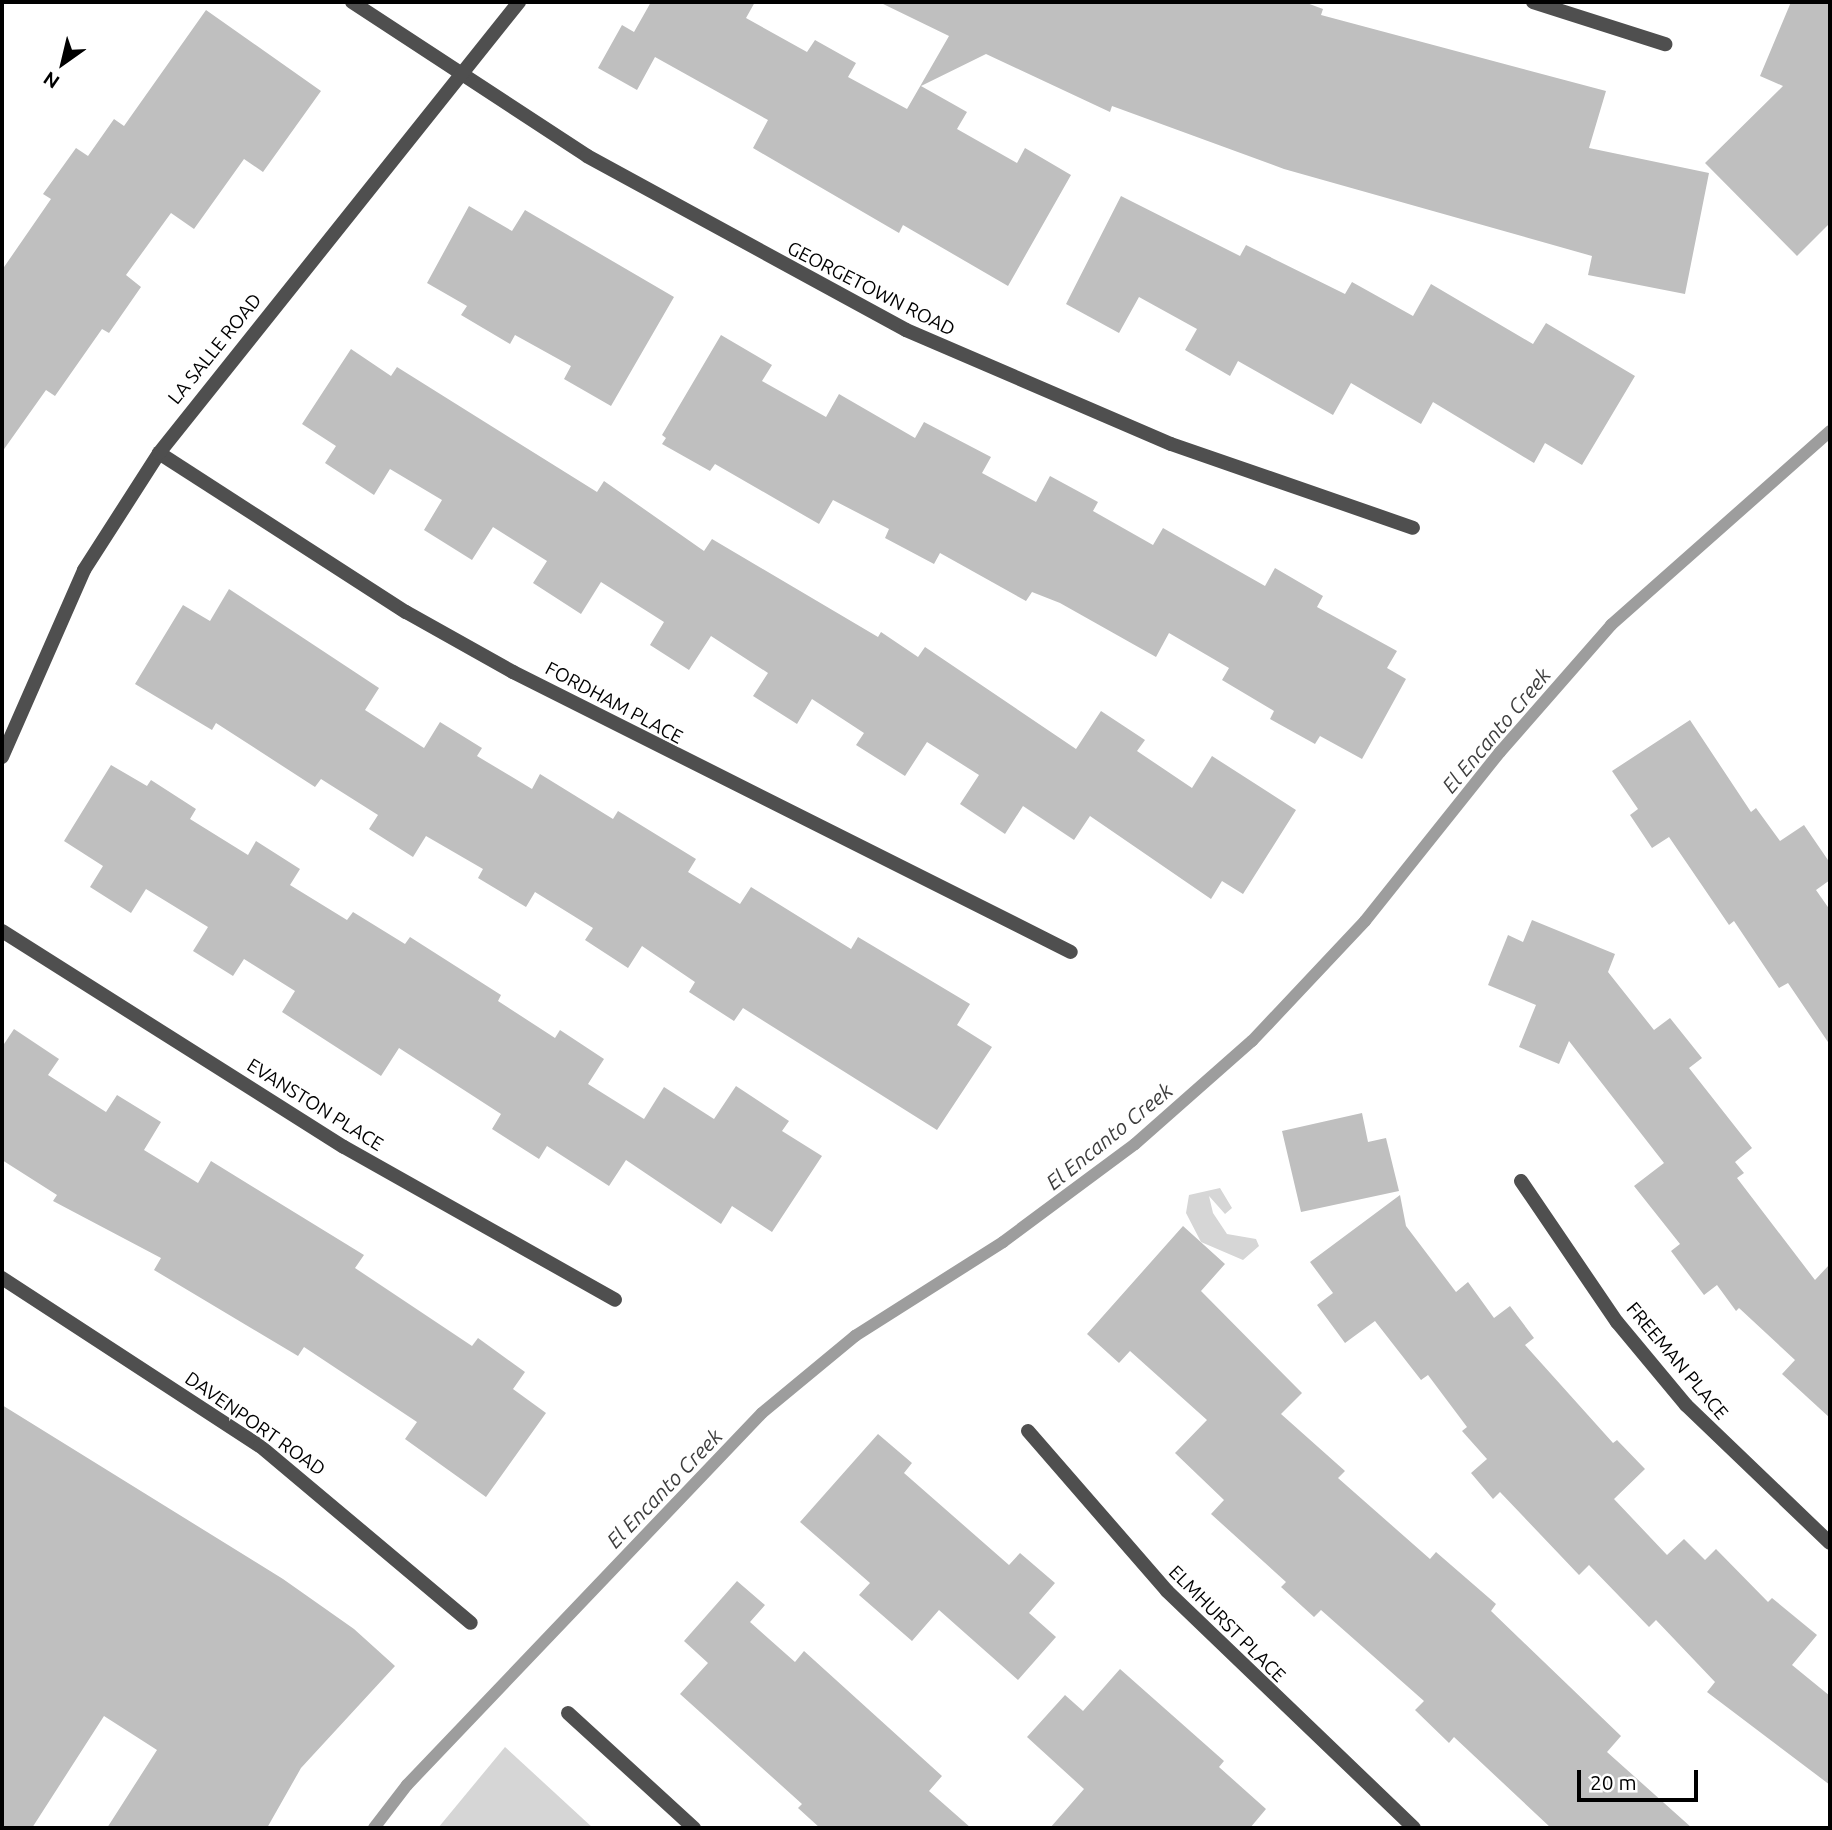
<!DOCTYPE html>
<style>
body{margin:0}
#map{position:relative;width:1832px;height:1830px;overflow:hidden;background:#fff;font-family:Ubuntu,sans-serif}
div>[style]{position:absolute}
.green>*{inset:0;background:#d6d6d6}
.stream>*{height:12px;margin:-6px;padding:0 6px;transform-origin:6px;border-radius:6px;background:#9d9d9d}
.building>*{inset:0;background:#bfbfbf}
.street>*{height:14px;margin:-7px;padding:0 7px;transform-origin:7px;border-radius:7px;background:#4f4f4f}
span{translate:-50% -50%;white-space:nowrap;text-align:center;line-height:1.15;-webkit-text-stroke:5px #fff;paint-order:stroke}
.street-label{font-size:19px;color:#000}
.water-label{font-size:21px;color:#3e3e3e;font-style:italic}
.frame{position:absolute;inset:0;border:4px solid #000;pointer-events:none}
.north{position:absolute;left:28px;top:28px;width:70px;height:70px;-webkit-text-stroke:5px #fff;paint-order:stroke;rotate:214deg;font-size:19px;font-weight:700;line-height:28px;text-align:center;color:#000}
.north::after{content:'';display:block;margin:auto;width:24px;height:32px;background:#000;clip-path:polygon(50% 0,100% 100%,50% 72%,0 100%)}
.scale{position:absolute;left:1577px;top:1770px;width:121px;height:32px;box-sizing:border-box;border:4px solid #000;border-top:0;padding-left:9px;font-size:21px;line-height:24px;white-space:nowrap;color:#000;-webkit-text-stroke:5px #fff;paint-order:stroke}
</style>
<div id="map">
<div class="green">
<div style="clip-path:polygon(1220px 1188px,1232px 1208px,1225px 1214px,1209px 1196px,1213px 1213px,1227px 1234px,1256px 1239px,1259px 1246px,1243px 1260px,1201px 1242px,1186px 1213px,1189px 1195px)"></div>
<div style="clip-path:polygon(505px 1747px,593px 1828px,438px 1828px)"></div>
</div>
<div class="stream">
<div style="left:374px;top:1828px;width:54px;rotate:-52.5deg"></div>
<div style="left:407px;top:1785px;width:514px;rotate:-46.34deg"></div>
<div style="left:762px;top:1413px;width:121px;rotate:-39.6deg"></div>
<div style="left:855px;top:1336px;width:175px;rotate:-32.4deg"></div>
<div style="left:1003px;top:1242px;width:164px;rotate:-36.6deg"></div>
<div style="left:1135px;top:1144px;width:156px;rotate:-41.4deg"></div>
<div style="left:1252px;top:1041px;width:165px;rotate:-46.7deg"></div>
<div style="left:1365px;top:921px;width:216px;rotate:-51.4deg"></div>
<div style="left:1500px;top:752px;width:169px;rotate:-48.8deg"></div>
<div style="left:1611px;top:625px;width:293px;rotate:-41.5deg"></div>
</div>
<div class="building">
<div style="clip-path:polygon(651px 2px,755px 2px,746px 18px,807px 52px,815px 40px,856px 63px,848px 77px,907px 109px,949px 36px,879px 2px,1304px 2px,1323px 9px,1321px 15px,1606px 91px,1589px 148px,1709px 173px,1685px 294px,1588px 275px,1592px 256px,1284px 169px,1112px 106px,1110px 112px,986px 54px,921px 86px,967px 112px,957px 129px,1017px 163px,1025px 148px,1071px 175px,1008px 286px,903px 225px,899px 233px,753px 148px,768px 120px,655px 57px,637px 90px,598px 68px,622px 25px,634px 32px)"></div>
<div style="clip-path:polygon(1791px 2px,1830px 2px,1830px 223px,1797px 256px,1705px 163px,1783px 86px,1760px 76px)"></div>
<div style="clip-path:polygon(206px 10px,321px 91px,263px 172px,244px 159px,194px 229px,171px 213px,126px 275px,141px 287px,109px 333px,102px 329px,55px 396px,46px 390px,2px 452px,2px 270px,51px 199px,43px 194px,76px 148px,88px 156px,114px 119px,124px 126px)"></div>
<div style="clip-path:polygon(1121px 196px,1240px 256px,1246px 245px,1345px 294px,1352px 282px,1413px 316px,1431px 284px,1533px 344px,1546px 323px,1635px 376px,1582px 465px,1545px 443px,1534px 463px,1433px 402px,1421px 424px,1351px 383px,1333px 415px,1238px 361px,1230px 376px,1185px 350px,1197px 329px,1139px 297px,1119px 333px,1066px 304px)"></div>
<div style="clip-path:polygon(469px 206px,512px 231px,525px 210px,674px 297px,611px 406px,564px 379px,571px 366px,515px 335px,510px 344px,461px 315px,467px 306px,427px 283px)"></div>
<div style="clip-path:polygon(721px 335px,772px 365px,762px 381px,826px 417px,839px 394px,915px 438px,924px 422px,991px 457px,982px 473px,1036px 502px,1050px 476px,1098px 502px,1093px 511px,1153px 545px,1163px 528px,1265px 586px,1275px 568px,1323px 596px,1317px 607px,1397px 651px,1387px 668px,1406px 679px,1362px 759px,1320px 736px,1315px 744px,1270px 719px,1274px 711px,1222px 680px,1229px 668px,1169px 633px,1156px 657px,1060px 603px,1032px 592px,1026px 601px,940px 553px,934px 564px,885px 538px,889px 529px,833px 500px,819px 524px,715px 464px,710px 471px,662px 444px,666px 438px,662px 435px)"></div>
<div style="clip-path:polygon(351px 349px,391px 376px,397px 367px,597px 492px,604px 481px,704px 551px,712px 539px,878px 637px,881px 632px,918px 657px,925px 647px,1076px 749px,1101px 711px,1145px 740px,1137px 751px,1192px 788px,1212px 756px,1296px 810px,1243px 894px,1222px 881px,1211px 899px,1090px 816px,1074px 840px,1023px 806px,1005px 834px,960px 804px,979px 775px,927px 742px,905px 776px,856px 745px,864px 733px,812px 699px,797px 724px,753px 696px,768px 673px,711px 636px,689px 670px,650px 645px,664px 622px,601px 582px,581px 614px,533px 583px,547px 561px,493px 527px,472px 560px,424px 530px,442px 500px,390px 469px,374px 495px,325px 463px,336px 446px,302px 424px)"></div>
<div style="clip-path:polygon(229px 589px,379px 688px,365px 710px,424px 748px,440px 722px,482px 748px,477px 756px,532px 789px,540px 774px,613px 819px,618px 811px,696px 859px,688px 872px,740px 904px,751px 887px,851px 949px,858px 937px,970px 1004px,957px 1025px,992px 1047px,937px 1130px,743px 1008px,734px 1021px,689px 992px,695px 982px,642px 946px,628px 968px,585px 940px,593px 928px,535px 892px,526px 907px,478px 878px,483px 869px,426px 836px,413px 857px,369px 829px,378px 815px,321px 779px,315px 787px,216px 723px,212px 730px,135px 684px,183px 605px,210px 621px)"></div>
<div style="clip-path:polygon(1690px 720px,1751px 812px,1756px 808px,1780px 841px,1804px 825px,1830px 863px,1830px 880px,1816px 890px,1830px 910px,1830px 1045px,1788px 983px,1779px 988px,1734px 921px,1729px 925px,1669px 837px,1652px 848px,1630px 815px,1638px 809px,1612px 771px)"></div>
<div style="clip-path:polygon(111px 765px,147px 786px,151px 780px,196px 809px,190px 819px,248px 855px,256px 841px,300px 869px,290px 885px,347px 920px,353px 912px,405px 944px,410px 937px,501px 995px,498px 1001px,555px 1038px,560px 1030px,604px 1059px,588px 1084px,644px 1119px,664px 1087px,714px 1119px,736px 1086px,789px 1121px,782px 1131px,822px 1156px,772px 1232px,732px 1206px,721px 1224px,626px 1160px,609px 1186px,547px 1146px,539px 1159px,492px 1129px,501px 1114px,399px 1048px,381px 1076px,282px 1012px,295px 991px,244px 959px,233px 976px,193px 951px,208px 927px,146px 889px,131px 913px,90px 887px,103px 866px,64px 841px)"></div>
<div style="clip-path:polygon(1532px 920px,1615px 954px,1608px 972px,1654px 1030px,1670px 1018px,1702px 1058px,1689px 1068px,1752px 1148px,1735px 1162px,1744px 1173px,1737px 1178px,1815px 1280px,1830px 1264px,1830px 1418px,1782px 1374px,1795px 1360px,1739px 1308px,1736px 1311px,1717px 1285px,1704px 1295px,1671px 1251px,1680px 1244px,1634px 1186px,1664px 1163px,1569px 1041px,1559px 1064px,1519px 1047px,1536px 1005px,1488px 985px,1508px 935px,1523px 942px)"></div>
<div style="clip-path:polygon(14px 1029px,59px 1059px,48px 1075px,106px 1112px,117px 1095px,161px 1122px,144px 1150px,198px 1183px,211px 1161px,364px 1255px,355px 1268px,472px 1346px,478px 1338px,525px 1372px,513px 1389px,546px 1413px,486px 1497px,405px 1439px,417px 1422px,304px 1347px,298px 1356px,154px 1270px,161px 1258px,53px 1201px,57px 1195px,2px 1160px,2px 1047px)"></div>
<div style="clip-path:polygon(1362px 1113px,1368px 1142px,1386px 1138px,1399px 1191px,1301px 1212px,1282px 1131px)"></div>
<div style="clip-path:polygon(1400px 1195px,1406px 1226px,1456px 1292px,1468px 1282px,1494px 1318px,1510px 1306px,1534px 1338px,1525px 1345px,1613px 1443px,1617px 1440px,1645px 1469px,1614px 1499px,1667px 1555px,1684px 1539px,1705px 1560px,1716px 1549px,1768px 1602px,1772px 1598px,1817px 1635px,1792px 1665px,1830px 1696px,1830px 1785px,1707px 1692px,1715px 1682px,1656px 1620px,1649px 1627px,1589px 1565px,1579px 1575px,1500px 1492px,1493px 1499px,1471px 1473px,1487px 1459px,1462px 1431px,1467px 1427px,1428px 1375px,1421px 1380px,1375px 1321px,1345px 1343px,1317px 1305px,1333px 1293px,1310px 1262px)"></div>
<div style="clip-path:polygon(1183px 1226px,1225px 1264px,1201px 1291px,1302px 1393px,1281px 1414px,1345px 1471px,1338px 1478px,1430px 1559px,1436px 1552px,1496px 1604px,1491px 1611px,1621px 1736px,1607px 1752px,1692px 1828px,1551px 1828px,1454px 1737px,1449px 1743px,1415px 1710px,1424px 1701px,1321px 1610px,1314px 1617px,1281px 1587px,1286px 1582px,1211px 1514px,1224px 1500px,1175px 1453px,1207px 1420px,1130px 1351px,1119px 1363px,1087px 1334px)"></div>
<div style="clip-path:polygon(2px 1405px,283px 1579px,354px 1629px,395px 1666px,301px 1768px,267px 1828px,107px 1828px,157px 1750px,104px 1716px,32px 1828px,2px 1828px)"></div>
<div style="clip-path:polygon(878px 1434px,912px 1463px,904px 1473px,1009px 1565px,1020px 1553px,1055px 1583px,1029px 1613px,1056px 1637px,1018px 1680px,939px 1610px,912px 1641px,859px 1595px,870px 1583px,800px 1522px)"></div>
<div style="clip-path:polygon(737px 1581px,765px 1605px,750px 1622px,795px 1662px,804px 1651px,942px 1776px,929px 1791px,971px 1828px,820px 1828px,798px 1808px,802px 1804px,680px 1694px,708px 1663px,684px 1641px)"></div>
<div style="clip-path:polygon(1120px 1669px,1224px 1761px,1219px 1767px,1266px 1809px,1250px 1828px,1050px 1828px,1084px 1789px,1027px 1737px,1065px 1695px,1083px 1711px)"></div>
</div>
<div class="street">
<div style="left:352px;top:2px;width:281px;rotate:33.2deg"></div>
<div style="left:587px;top:156px;width:363px;rotate:28.6deg"></div>
<div style="left:906px;top:330px;width:288px;rotate:23.3deg"></div>
<div style="left:1171px;top:444px;width:256px;rotate:19.1deg"></div>
<div style="left:1533px;top:2px;width:139px;rotate:17.7deg"></div>
<div style="left:159px;top:453px;width:294px;rotate:32.8deg"></div>
<div style="left:406px;top:612px;width:123px;rotate:29.3deg"></div>
<div style="left:513px;top:672px;width:624px;rotate:26.65deg"></div>
<div style="left:2px;top:757px;width:204px;rotate:-66.3deg"></div>
<div style="left:84px;top:570px;width:139px;rotate:-57.3deg"></div>
<div style="left:159px;top:453px;width:577px;rotate:-51.4deg"></div>
<div style="left:2px;top:931px;width:404px;rotate:32.3deg"></div>
<div style="left:344px;top:1147px;width:311px;rotate:29.4deg"></div>
<div style="left:1521px;top:1181px;width:171px;rotate:55.8deg"></div>
<div style="left:1617px;top:1322px;width:108px;rotate:50.3deg"></div>
<div style="left:1686px;top:1405px;width:199px;rotate:43.8deg"></div>
<div style="left:2px;top:1278px;width:308px;rotate:33.1deg"></div>
<div style="left:260px;top:1446px;width:275px;rotate:40deg"></div>
<div style="left:1028px;top:1431px;width:212px;rotate:49deg"></div>
<div style="left:1167px;top:1591px;width:342px;rotate:43.8deg"></div>
<div style="left:568px;top:1713px;width:171px;rotate:42.4deg"></div>
</div>
<div class="street-label">
<span style="left:871px;top:289px;rotate:27deg">GEORGETOWN ROAD</span>
<span style="left:215px;top:349px;rotate:-51deg">LA SALLE ROAD</span>
<span style="left:614px;top:703px;rotate:28deg">FORDHAM PLACE</span>
<span style="left:315px;top:1105px;rotate:32deg">EVANSTON PLACE</span>
<span style="left:1677px;top:1361px;rotate:50deg">FREEMAN PLACE</span>
<span style="left:255px;top:1424px;rotate:35deg">DAVENPORT ROAD</span>
<span style="left:1227px;top:1624px;rotate:45deg">ELMHURST PLACE</span>
</div>
<div class="water-label">
<span style="left:1496px;top:730px;rotate:-50deg">El Encanto Creek</span>
<span style="left:1109px;top:1136px;rotate:-39deg">El Encanto Creek</span>
<span style="left:664px;top:1488px;rotate:-46deg">El Encanto Creek</span>
</div>
<div class="frame"></div>
<div class="north">N</div>
<div class="scale">20 m</div>
</div>
